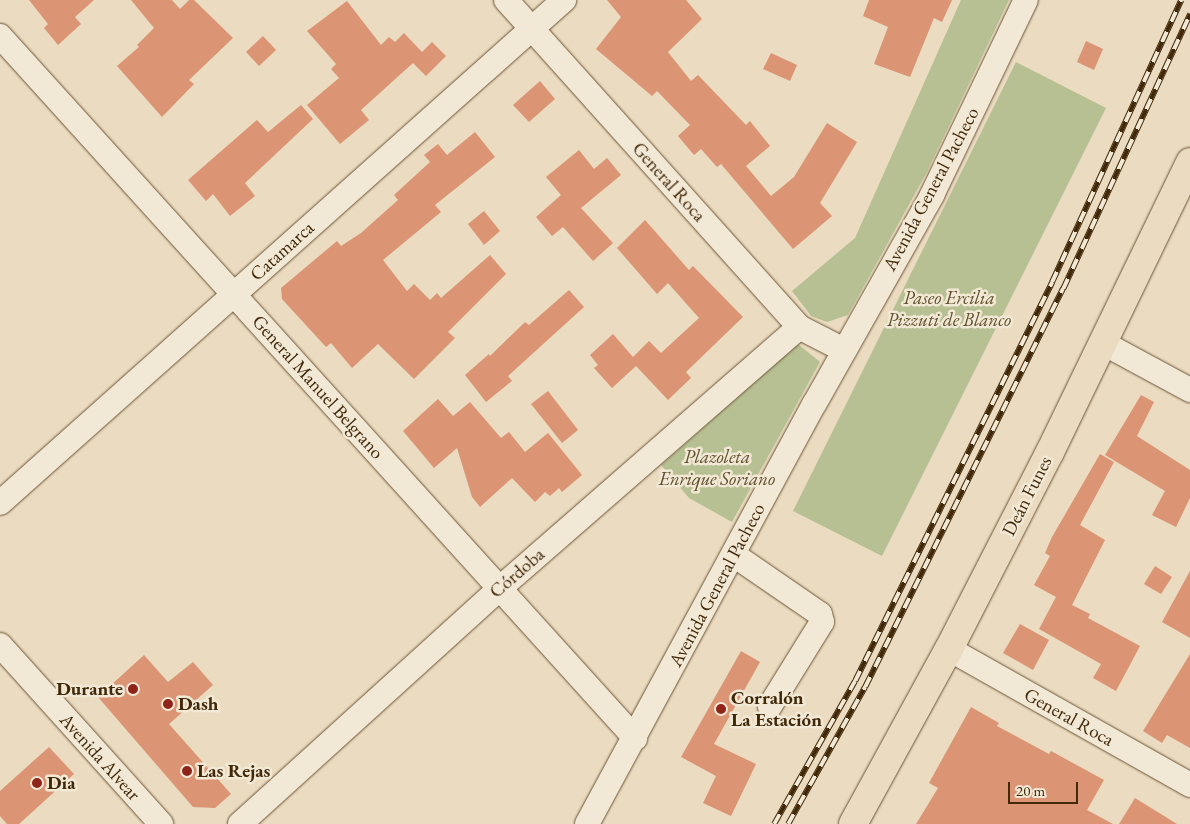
<!DOCTYPE html>
<meta charset="utf-8">
<style>
body{margin:0}
#map{position:relative;width:1190px;height:824px;overflow:hidden;background:#ebdbc0;font-family:"EB Garamond",serif}
div>[style]{position:absolute}
.green>*{inset:0;background:#b7c092}
.building>*{inset:0;background:#db9474}
.roads{filter:drop-shadow(0 0 1px #6b5536) drop-shadow(0 0 1px #6b5536)}
.minor>*{height:24px;margin:-12px;padding:0 12px;transform-origin:12px;border-radius:12px;background:#f2e8d6}
.major>*{height:28px;margin:-14px;padding:0 14px;transform-origin:14px;border-radius:14px;background:#ebdbc0}
.rail>*{height:5.5px;margin-top:-2.75px;transform-origin:0;background:repeating-linear-gradient(90deg,#f2e8d6 0 11px,#402808 0 22px);box-sizing:border-box;border-block:1px solid #402808}
.dots>*{width:14px;height:14px;translate:-50% -50%;box-sizing:border-box;border:2px solid #f2e8d6;border-radius:50%}
span{translate:-50% -50%;white-space:nowrap;text-align:center;line-height:1.15;-webkit-text-stroke:5px #f2e8d6;paint-order:stroke}
.street-label{font-size:19px;color:#402808}
.park-label{font-size:19px;color:#5e4e2a;font-style:italic}
.poi-label{font-size:19px;color:#402808;font-weight:700}
.right{translate:-100% -50%;text-align:right}
.left{translate:0 -50%;text-align:left}
.scale{position:absolute;left:1008px;top:782px;width:70px;height:22px;box-sizing:border-box;border:2px solid #402808;border-top:0;padding-left:6px;font-size:15px;line-height:18px;white-space:nowrap;color:#402808;-webkit-text-stroke:4px #f2e8d6;paint-order:stroke}
</style>
<div id="map">
<div class="green">
<div style="clip-path:polygon(961px 0,1009px 0,927px 172px,848px 315px,827px 322px,811px 316px,792px 291px,855px 238px)"></div>
<div style="clip-path:polygon(1016px 62px,1106px 108px,882px 556px,793px 511px)"></div>
<div style="clip-path:polygon(798px 344px,820px 362px,732px 522px,689px 498px,661px 465px)"></div>
</div>
<div class="building">
<div style="clip-path:polygon(29px 0,94px 0,75px 17px,81px 24px,58px 45px,44px 28px,48px 24px)"></div>
<div style="clip-path:polygon(131px 0,172px 0,180px 9px,189px 0,194px 0,233px 38px,189px 80px,194px 84px,162px 117px,117px 66px,139px 47px,137px 45px,154px 28px)"></div>
<div style="clip-path:polygon(607px 0,686px 0,702px 19px,668px 52px,691px 81px,698px 75px,746px 125px,750px 121px,770px 146px,746px 166px,771px 196px,794px 177px,827px 123px,857px 142px,820px 203px,832px 216px,793px 249px,721px 164px,717px 167px,701px 149px,694px 155px,678px 136px,690px 125px,657px 91px,652px 96px,596px 49px,621px 17px)"></div>
<div style="clip-path:polygon(869px 0,952px 0,942px 22px,934px 18px,910px 77px,874px 64px,888px 27px,863px 16px)"></div>
<div style="clip-path:polygon(347px 1px,381px 45px,389px 37px,395px 42px,404px 33px,422px 52px,432px 42px,446px 56px,426px 76px,413px 63px,361px 110px,369px 120px,340px 144px,307px 105px,339px 78px,331px 69px,336px 64px,307px 31px)"></div>
<div style="clip-path:polygon(263px 36px,276px 50px,259px 66px,246px 52px)"></div>
<div style="clip-path:polygon(1086px 41px,1103px 49px,1094px 70px,1077px 62px)"></div>
<div style="clip-path:polygon(771px 53px,797px 65px,790px 81px,763px 69px)"></div>
<div style="clip-path:polygon(540px 81px,555px 99px,529px 122px,513px 105px)"></div>
<div style="clip-path:polygon(301px 105px,313px 119px,245px 183px,255px 196px,230px 216px,213px 194px,206px 201px,188px 180px,257px 120px,268px 132px)"></div>
<div style="clip-path:polygon(475px 132px,495px 157px,435px 205px,441px 212px,383px 260px,407px 291px,414px 284px,430px 300px,437px 293px,441px 298px,490px 255px,506px 274px,448px 332px,455px 338px,414px 379px,378px 344px,352px 368px,331px 343px,326px 347px,282px 299px,281px 288px,337px 241px,341px 246px,361px 233px,398px 200px,394px 195px,430px 162px,424px 155px,438px 144px,447px 155px)"></div>
<div style="clip-path:polygon(579px 150px,594px 169px,607px 158px,621px 175px,581px 208px,613px 243px,593px 261px,563px 227px,552px 236px,536px 217px,561px 195px,546px 177px)"></div>
<div style="clip-path:polygon(484px 211px,500px 231px,484px 245px,468px 224px)"></div>
<div style="clip-path:polygon(645px 220px,689px 270px,693px 266px,743px 317px,686px 372px,691px 378px,668px 400px,636px 366px,612px 388px,594px 368px,598px 365px,590px 355px,613px 334px,633px 357px,649px 341px,661px 353px,699px 318px,668px 283px,657px 294px,617px 248px)"></div>
<div style="clip-path:polygon(569px 290px,584px 307px,508px 376px,512px 381px,486px 402px,465px 375px,489px 354px,490px 356px,525px 322px,529px 325px)"></div>
<div style="clip-path:polygon(548px 391px,578px 430px,562px 443px,531px 404px)"></div>
<div style="clip-path:polygon(1141px 395px,1154px 402px,1137px 436px,1190px 470px,1190px 498px,1176px 527px,1152px 515px,1165px 491px,1105px 455px)"></div>
<div style="clip-path:polygon(438px 399px,453px 416px,470px 402px,501px 438px,509px 432px,525px 452px,548px 433px,582px 475px,562px 492px,559px 488px,550px 496px,545px 492px,535px 502px,512px 478px,480px 507px,472px 497px,457px 448px,434px 468px,403px 431px)"></div>
<div style="clip-path:polygon(1100px 454px,1114px 462px,1080px 525px,1105px 540px,1072px 605px,1090px 614px,1088px 618px,1140px 646px,1116px 691px,1093px 678px,1101px 664px,1039px 629px,1056px 597px,1034px 585px,1050px 556px,1045px 553px,1052px 537px)"></div>
<div style="clip-path:polygon(1155px 566px,1172px 577px,1161px 594px,1144px 584px)"></div>
<div style="clip-path:polygon(1190px 571px,1190px 638px,1162px 622px)"></div>
<div style="clip-path:polygon(1020px 624px,1049px 640px,1033px 670px,1003px 653px)"></div>
<div style="clip-path:polygon(741px 651px,760px 662px,714px 744px,756px 764px,731px 816px,703px 803px,716px 776px,681px 757px)"></div>
<div style="clip-path:polygon(1190px 654px,1190px 748px,1167px 735px,1162px 743px,1143px 731px)"></div>
<div style="clip-path:polygon(144px 655px,168px 682px,193px 662px,213px 685px,169px 724px,231px 794px,215px 808px,193px 807px,98px 697px)"></div>
<div style="clip-path:polygon(971px 707px,999px 723px,997px 726px,1049px 754px,1051px 751px,1104px 780px,1087px 810px,1113px 824px,916px 824px,938px 788px,929px 783px)"></div>
<div style="clip-path:polygon(49px 747px,74px 774px,19px 824px,7px 824px,0 816px,0 791px)"></div>
<div style="clip-path:polygon(1135px 798px,1177px 824px,1119px 824px)"></div>
</div>
<div class="roads">
<div class="minor">
<div style="left:506px;top:0;width:439px;rotate:48.1deg"></div>
<div style="left:799px;top:327px;width:51px;rotate:27.1deg"></div>
<div style="left:0;top:36px;width:947px;rotate:47.87deg"></div>
<div style="left:1103px;top:343px;width:99px;rotate:28.4deg"></div>
<div style="left:0;top:503px;width:756px;rotate:-41.73deg"></div>
<div style="left:734px;top:555px;width:104px;rotate:34.5deg"></div>
<div style="left:820px;top:614px;width:8px;rotate:76deg"></div>
<div style="left:822px;top:622px;width:99px;rotate:121.8deg"></div>
<div style="left:0;top:645px;width:241px;rotate:48deg"></div>
<div style="left:949px;top:649px;width:277px;rotate:29.4deg"></div>
<div style="left:240px;top:824px;width:350px;rotate:-42.2deg"></div>
<div style="left:499px;top:589px;width:398px;rotate:-41.1deg"></div>
<div style="left:587px;top:824px;width:479px;rotate:-61.6deg"></div>
<div style="left:815px;top:403px;width:239px;rotate:-60.6deg"></div>
<div style="left:932px;top:195px;width:216px;rotate:-64.3deg"></div>
</div>
<div class="major">
<div style="left:853px;top:824px;width:200px;rotate:-61.3deg"></div>
<div style="left:949px;top:649px;width:221px;rotate:-62.9deg"></div>
<div style="left:1050px;top:452px;width:322px;rotate:-64.2deg"></div>
</div>
</div>
<div class="rail">
<div style="left:774px;top:824px;width:164px;rotate:-60.5deg"></div>
<div style="left:855px;top:681px;width:445px;rotate:-63.7deg"></div>
<div style="left:1052px;top:282px;width:310px;rotate:-65.4deg"></div>
<div style="left:788px;top:824px;width:157px;rotate:-60.7deg"></div>
<div style="left:865px;top:687px;width:445px;rotate:-63.6deg"></div>
<div style="left:1063px;top:289px;width:303px;rotate:-65.2deg"></div>
</div>
<div class="dots">
<div style="left:133px;top:689px;background:#8f2418"></div>
<div style="left:168px;top:704px;background:#8f2418"></div>
<div style="left:721px;top:709px;background:#8f2418"></div>
<div style="left:187px;top:771px;background:#8f2418"></div>
<div style="left:37px;top:783px;background:#8f2418"></div>
</div>
<div class="street-label">
<span style="left:669px;top:182px;rotate:48deg">General Roca</span>
<span style="left:931px;top:189px;rotate:-62deg">Avenida General Pacheco</span>
<span style="left:282px;top:251px;rotate:-42deg">Catamarca</span>
<span style="left:318px;top:387px;rotate:48deg">General Manuel Belgrano</span>
<span style="left:1027px;top:496px;rotate:-63deg">Deán Funes</span>
<span style="left:517px;top:573px;rotate:-41deg">Córdoba</span>
<span style="left:717px;top:585px;rotate:-62deg">Avenida General Pacheco</span>
<span style="left:1069px;top:717px;rotate:29deg">General Roca</span>
<span style="left:100px;top:757px;rotate:48deg">Avenida Alvear</span>
</div>
<div class="park-label">
<span style="left:949px;top:309px">Paseo Ercilia<br>Pizzuti de Blanco</span>
<span style="left:717px;top:468px">Plazoleta<br>Enrique Soriano</span>
</div>
<div class="poi-label">
<span class="right" style="left:123px;top:689px">Durante</span>
<span class="left" style="left:731px;top:709px">Corralón<br>La Estación</span>
<span class="left" style="left:178px;top:704px">Dash</span>
<span class="left" style="left:197px;top:771px">Las Rejas</span>
<span class="left" style="left:47px;top:783px">Dia</span>
</div>
<div class="scale">20 m</div>
</div>
